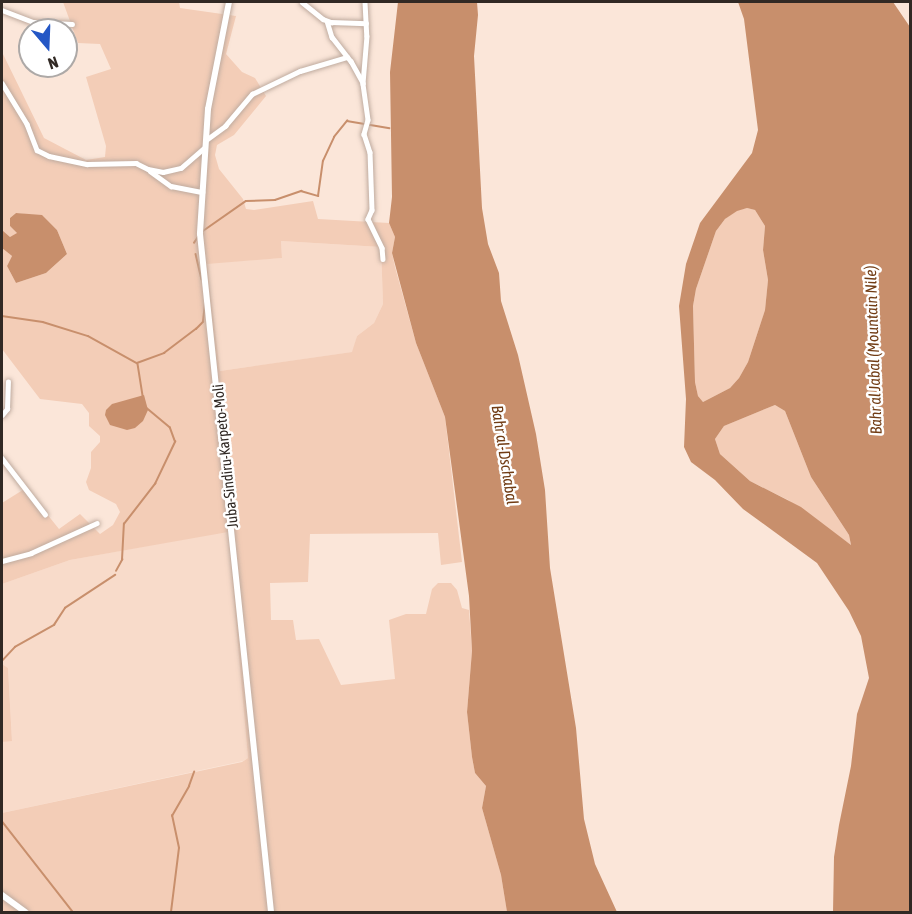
<!DOCTYPE html>
<style>
body{margin:0}
#map{position:relative;width:912px;height:914px;overflow:hidden;background:#fbe6d9;font-family:"Asap Condensed",sans-serif}
div>[style]{position:absolute}
.built>*{inset:0;background:#f8dbca}
.green>*{inset:0;background:#f3cdb7}
.water>*{inset:0;background:#c88f6c}
.stream>*{height:1.5px;margin:-0.75px;padding:0 0.75px;transform-origin:0.75px;border-radius:0.75px;background:#c88f6c}
.roads{filter:drop-shadow(0 0 2px #bfab9f) drop-shadow(0 0 2px #bfab9f)}
.street>*{height:4.5px;margin:-2.25px;padding:0 2.25px;transform-origin:2.25px;border-radius:2.25px;background:#fff}
.secondary>*{height:6px;margin:-3px;padding:0 3px;transform-origin:3px;border-radius:3px;background:#fff}
span{translate:-50% -50%;white-space:nowrap;text-align:center;line-height:1.15;-webkit-text-stroke:5px #fff;paint-order:stroke}
.street-label{font-size:15px;color:#312924}
.water-label{font-size:16px;color:#713c14;font-style:italic}
.frame{position:absolute;inset:0;border:3px solid #312924;pointer-events:none}
.north{position:absolute;left:18px;top:18px;width:60px;height:60px;box-sizing:border-box;background:#fff;border:2px solid #ada9a7;border-radius:50%;rotate:161deg;font-size:16px;font-weight:700;line-height:24px;text-align:center;color:#312924}
.north::after{content:'';display:block;margin:auto;width:21px;height:27px;background:#2457c5;clip-path:polygon(50% 0,100% 100%,50% 72%,0 100%)}
</style>
<div id="map">
<div class="built">
<div style="clip-path:polygon(281px 241px,381px 247px,383px 304px,374px 323px,357px 336px,353px 352px,220px 371px,206px 263px,282px 258px)"></div>
<div style="clip-path:polygon(229px 531px,248px 758px,243px 761px,2px 813px,2px 742px,12px 740px,8px 668px,2px 664px,2px 584px,70px 560px)"></div>
</div>
<div class="green">
<div style="clip-path:polygon(evenodd,63px 2px,179px 2px,180px 8px,236px 16px,226px 54px,242px 72px,255px 78px,266px 96px,234px 135px,217px 145px,215px 155px,219px 169px,243px 199px,246px 209px,254px 210px,313px 201px,318px 219px,389px 223px,395px 237px,392px 253px,395px 267px,416px 343px,445px 417px,462px 562px,441px 565px,438px 533px,310px 534px,308px 582px,270px 583px,271px 620px,293px 620px,296px 640px,319px 639px,341px 685px,395px 679px,389px 620px,406px 614px,426px 614px,432px 589px,438px 583px,451px 583px,457px 590px,462px 608px,469px 610px,472px 651px,467px 712px,472px 757px,475px 773px,486px 786px,482px 808px,501px 875px,507px 912px,2px 912px,2px 813px,242px 762px,248px 758px,228px 532px,70px 560px,2px 584px,2px 503px,26px 488px,59px 529px,80px 514px,100px 534px,113px 525px,120px 512px,116px 504px,89px 490px,86px 482px,91px 468px,91px 452px,100px 442px,100px 436px,89px 426px,89px 413px,82px 404px,40px 399px,2px 349px,2px 248px,12px 256px,7px 266px,16px 283px,46px 273px,67px 254px,57px 230px,42px 216px,16px 213px,10px 218px,10px 226px,17px 233px,16px 235px,10px 237px,2px 230px,2px 52px,44px 138px,86px 160px,105px 157px,106px 146px,86px 77px,111px 69px,100px 44px,78px 43px,63px 2px,281px 241px,381px 247px,383px 304px,374px 323px,357px 336px,352px 352px,220px 371px,207px 264px,282px 258px,281px 241px)"></div>
<div style="clip-path:polygon(747px 208px,755px 210px,765px 226px,763px 250px,768px 280px,765px 310px,748px 362px,739px 378px,730px 388px,703px 402px,698px 396px,695px 382px,693px 306px,696px 289px,716px 231px,725px 219px,737px 210px)"></div>
<div style="clip-path:polygon(775px 405px,785px 411px,811px 477px,849px 535px,851px 545px,788px 500px,750px 481px,720px 454px,715px 439px,724px 426px)"></div>
<div style="clip-path:polygon(2px 664px,8px 668px,12px 741px,2px 742px,2px 765px)"></div>
</div>
<div class="water">
<div style="clip-path:polygon(398px 2px,477px 2px,478px 15px,474px 56px,482px 208px,488px 244px,499px 273px,501px 301px,518px 355px,536px 434px,545px 490px,550px 568px,576px 728px,584px 819px,595px 864px,617px 912px,507px 912px,501px 875px,482px 808px,486px 786px,475px 773px,472px 757px,467px 712px,472px 651px,469px 596px,445px 417px,416px 343px,392px 253px,395px 237px,389px 223px,392px 197px,390px 72px)"></div>
<div style="clip-path:polygon(evenodd,738px 2px,893px 2px,910px 27px,910px 912px,833px 912px,834px 857px,839px 825px,851px 766px,857px 714px,869px 678px,861px 636px,849px 611px,817px 563px,743px 509px,715px 480px,691px 462px,684px 447px,686px 399px,679px 306px,686px 264px,700px 223px,752px 153px,758px 130px,744px 19px,738px 2px,747px 208px,755px 210px,765px 226px,763px 250px,768px 280px,765px 310px,748px 362px,739px 378px,730px 388px,703px 402px,698px 396px,695px 382px,693px 306px,696px 289px,716px 231px,725px 219px,737px 211px,747px 208px,738px 2px,775px 405px,785px 411px,811px 477px,849px 535px,851px 545px,801px 507px,750px 481px,720px 454px,715px 439px,724px 426px,775px 405px)"></div>
<div style="clip-path:polygon(16px 213px,42px 215px,57px 230px,67px 254px,46px 273px,16px 283px,7px 266px,12px 256px,2px 248px,2px 230px,10px 237px,17px 233px,10px 226px,10px 218px)"></div>
<div style="clip-path:polygon(144px 395px,148px 410px,143px 421px,135px 428px,127px 430px,110px 425px,105px 415px,106px 410px,112px 404px)"></div>
</div>
<div class="stream">
<div style="left:203px;top:231px;width:52px;rotate:-34.9deg"></div>
<div style="left:246px;top:201px;width:29px;rotate:-2deg"></div>
<div style="left:275px;top:200px;width:28px;rotate:-19deg"></div>
<div style="left:301px;top:191px;width:18px;rotate:16deg"></div>
<div style="left:318px;top:196px;width:35px;rotate:-82deg"></div>
<div style="left:323px;top:161px;width:26px;rotate:-65deg"></div>
<div style="left:334px;top:137px;width:21px;rotate:-51deg"></div>
<div style="left:347px;top:121px;width:43px;rotate:9.5deg"></div>
<div style="left:194px;top:243px;width:7px;rotate:-56deg"></div>
<div style="left:196px;top:254px;width:26px;rotate:77deg"></div>
<div style="left:2px;top:316px;width:41px;rotate:8.3deg"></div>
<div style="left:43px;top:322px;width:47px;rotate:17.3deg"></div>
<div style="left:88px;top:336px;width:56px;rotate:28.9deg"></div>
<div style="left:137px;top:363px;width:29px;rotate:-20deg"></div>
<div style="left:164px;top:353px;width:40px;rotate:-37deg"></div>
<div style="left:196px;top:329px;width:10px;rotate:-45deg"></div>
<div style="left:203px;top:322px;width:18px;rotate:-84deg"></div>
<div style="left:138px;top:364px;width:33px;rotate:81deg"></div>
<div style="left:116px;top:571px;width:13px;rotate:-61deg"></div>
<div style="left:122px;top:560px;width:36px;rotate:-87deg"></div>
<div style="left:124px;top:524px;width:51px;rotate:-52.2deg"></div>
<div style="left:155px;top:484px;width:47px;rotate:-64.5deg"></div>
<div style="left:175px;top:442px;width:15px;rotate:-110deg"></div>
<div style="left:170px;top:428px;width:30px;rotate:-140deg"></div>
<div style="left:2px;top:661px;width:19px;rotate:-47deg"></div>
<div style="left:15px;top:647px;width:45px;rotate:-29.4deg"></div>
<div style="left:54px;top:625px;width:20px;rotate:-57deg"></div>
<div style="left:65px;top:608px;width:60px;rotate:-33.4deg"></div>
<div style="left:2px;top:821px;width:115px;rotate:52deg"></div>
<div style="left:171px;top:912px;width:64px;rotate:-82.9deg"></div>
<div style="left:179px;top:848px;width:33px;rotate:-102deg"></div>
<div style="left:172px;top:816px;width:34px;rotate:-60deg"></div>
<div style="left:189px;top:786px;width:15px;rotate:-70deg"></div>
</div>
<div class="roads">
<div class="street">
<div style="left:302px;top:2px;width:27px;rotate:39deg"></div>
<div style="left:323px;top:19px;width:9px;rotate:21deg"></div>
<div style="left:331px;top:22px;width:35px;rotate:2deg"></div>
<div style="left:365px;top:2px;width:34px;rotate:87deg"></div>
<div style="left:367px;top:36px;width:48px;rotate:94.8deg"></div>
<div style="left:363px;top:84px;width:36px;rotate:82deg"></div>
<div style="left:368px;top:120px;width:15px;rotate:106deg"></div>
<div style="left:364px;top:134px;width:19px;rotate:72deg"></div>
<div style="left:370px;top:152px;width:58px;rotate:88deg"></div>
<div style="left:372px;top:210px;width:10px;rotate:114deg"></div>
<div style="left:368px;top:219px;width:32px;rotate:64deg"></div>
<div style="left:382px;top:248px;width:11px;rotate:85deg"></div>
<div style="left:2px;top:10px;width:33px;rotate:21deg"></div>
<div style="left:33px;top:22px;width:39px;rotate:3deg"></div>
<div style="left:327px;top:21px;width:17px;rotate:73deg"></div>
<div style="left:332px;top:37px;width:31px;rotate:52deg"></div>
<div style="left:351px;top:61px;width:25px;rotate:61deg"></div>
<div style="left:2px;top:83px;width:48px;rotate:58.6deg"></div>
<div style="left:27px;top:124px;width:28px;rotate:69deg"></div>
<div style="left:37px;top:150px;width:13px;rotate:27deg"></div>
<div style="left:49px;top:156px;width:39px;rotate:12deg"></div>
<div style="left:87px;top:164px;width:49px;rotate:-1.2deg"></div>
<div style="left:136px;top:163px;width:13px;rotate:27deg"></div>
<div style="left:148px;top:169px;width:15px;rotate:11deg"></div>
<div style="left:163px;top:172px;width:18px;rotate:-13deg"></div>
<div style="left:181px;top:168px;width:30px;rotate:-41deg"></div>
<div style="left:206px;top:140px;width:24px;rotate:-36deg"></div>
<div style="left:225px;top:126px;width:42px;rotate:-49.8deg"></div>
<div style="left:252px;top:94px;width:53px;rotate:-25.6deg"></div>
<div style="left:300px;top:71px;width:49px;rotate:-16.6deg"></div>
<div style="left:150px;top:171px;width:26px;rotate:36deg"></div>
<div style="left:171px;top:186px;width:32px;rotate:11deg"></div>
<div style="left:2px;top:415px;width:8px;rotate:-50deg"></div>
<div style="left:7px;top:409px;width:27px;rotate:-88deg"></div>
<div style="left:2px;top:458px;width:71px;rotate:52.5deg"></div>
<div style="left:2px;top:561px;width:30px;rotate:-15deg"></div>
<div style="left:31px;top:553px;width:72px;rotate:-24.4deg"></div>
</div>
<div class="secondary">
<div style="left:229px;top:2px;width:109px;rotate:101.1deg"></div>
<div style="left:208px;top:109px;width:125px;rotate:93.7deg"></div>
<div style="left:200px;top:234px;width:682px;rotate:84.02deg"></div>
<div style="left:2px;top:895px;width:29px;rotate:36deg"></div>
</div>
</div>
<div class="street-label">
<span style="left:225px;top:456px;rotate:-96deg">Juba-Sindiru-Karpeto-Moli</span>
</div>
<div class="water-label">
<span style="left:873px;top:350px;rotate:-92deg">Bahr al Jabal (Mountain Nile)</span>
<span style="left:505px;top:455px;rotate:81deg">Bahr al-Dschabal</span>
</div>
<div class="frame"></div>
<div class="north">N</div>
</div>
